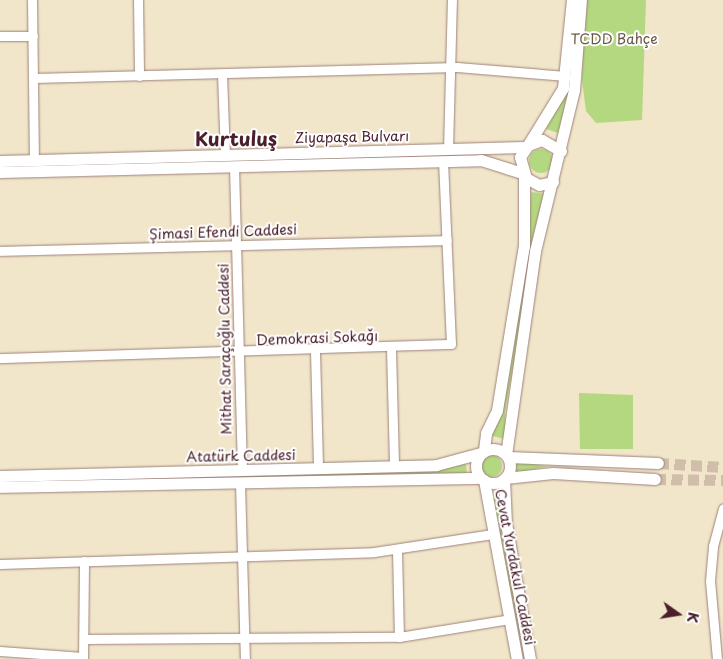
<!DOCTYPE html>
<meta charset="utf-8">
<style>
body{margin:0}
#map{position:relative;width:723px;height:659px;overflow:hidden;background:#f1e5ca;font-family:"Playpen Sans",sans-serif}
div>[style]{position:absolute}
.green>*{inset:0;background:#b4d880}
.round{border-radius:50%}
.major-tunnel>*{height:11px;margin-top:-5.5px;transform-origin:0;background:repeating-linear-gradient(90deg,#d0bdaa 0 11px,transparent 0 16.5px)}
.roads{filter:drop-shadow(0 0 1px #9e827a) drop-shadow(0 0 1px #9e827a)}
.minor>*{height:9px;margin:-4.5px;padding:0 4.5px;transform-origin:4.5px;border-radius:4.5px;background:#fff}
.major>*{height:11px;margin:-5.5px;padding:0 5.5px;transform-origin:5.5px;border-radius:5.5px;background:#fff}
.major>.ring{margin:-5.5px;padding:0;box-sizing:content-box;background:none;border:11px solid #fff;border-radius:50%}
span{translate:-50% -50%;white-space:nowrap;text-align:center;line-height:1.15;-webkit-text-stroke:4px #fff;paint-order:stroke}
.park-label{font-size:14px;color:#6a5644}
.street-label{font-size:14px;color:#4a1f2b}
.district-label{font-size:19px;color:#4a1f2b;font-weight:700}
.north{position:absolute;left:653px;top:589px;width:50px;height:50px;-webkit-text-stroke:4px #fff;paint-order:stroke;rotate:103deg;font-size:14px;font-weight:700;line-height:20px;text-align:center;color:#4a1f2b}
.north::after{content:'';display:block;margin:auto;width:18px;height:22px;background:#4a1f2b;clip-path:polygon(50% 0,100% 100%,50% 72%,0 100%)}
</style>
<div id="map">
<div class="green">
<div style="clip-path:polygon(585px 0,646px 0,642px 120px,596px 123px,586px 111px,582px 80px)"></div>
<div style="clip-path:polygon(574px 50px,569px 91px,561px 134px,546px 129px,567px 91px)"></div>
<div class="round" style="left:529px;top:149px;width:24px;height:24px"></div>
<div style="clip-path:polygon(531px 192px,546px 194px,505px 411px,505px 439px,489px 435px,528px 244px)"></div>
<div style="clip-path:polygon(579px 393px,633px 395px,633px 449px,580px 449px)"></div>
<div class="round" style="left:480px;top:455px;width:22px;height:22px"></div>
<div style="clip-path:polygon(516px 461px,545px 466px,549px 466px,515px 473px)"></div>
<div style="clip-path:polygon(466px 464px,467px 474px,0 481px,437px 471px)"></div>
<div style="clip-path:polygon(500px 493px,500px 522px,525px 659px,489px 495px)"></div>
</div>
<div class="major-tunnel">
<div style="left:658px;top:463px;width:65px;rotate:3.5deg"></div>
<div style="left:655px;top:479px;width:68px;rotate:0.8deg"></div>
</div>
<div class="roads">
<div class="minor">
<div style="left:32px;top:0;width:159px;rotate:89.3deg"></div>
<div style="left:138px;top:0;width:76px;rotate:89.2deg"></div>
<div style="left:0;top:36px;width:33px"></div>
<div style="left:222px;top:74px;width:80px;rotate:87.9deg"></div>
<div style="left:34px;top:78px;width:423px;rotate:-1.5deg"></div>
<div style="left:457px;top:67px;width:109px;rotate:4.7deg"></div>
<div style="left:448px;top:150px;width:150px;rotate:-88.5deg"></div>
<div style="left:234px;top:166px;width:304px;rotate:88.5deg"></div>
<div style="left:0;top:251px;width:447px;rotate:-1.4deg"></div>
<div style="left:391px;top:349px;width:118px;rotate:88.5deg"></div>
<div style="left:315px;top:351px;width:118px;rotate:88.5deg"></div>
<div style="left:0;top:358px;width:451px;rotate:-1.8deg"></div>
<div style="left:451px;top:344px;width:182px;rotate:-92.5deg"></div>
<div style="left:240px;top:483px;width:176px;rotate:88.4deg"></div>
<div style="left:397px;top:550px;width:87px;rotate:88.7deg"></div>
<div style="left:0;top:564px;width:374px;rotate:-1.8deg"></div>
<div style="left:374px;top:552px;width:120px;rotate:-8.6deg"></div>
<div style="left:84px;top:639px;width:315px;rotate:-0.4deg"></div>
<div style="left:399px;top:637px;width:112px;rotate:-9.2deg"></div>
<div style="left:0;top:651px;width:83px;rotate:4.1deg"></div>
<div style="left:83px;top:659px;width:98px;rotate:-89.4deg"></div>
<div style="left:717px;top:659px;width:78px;rotate:-95.1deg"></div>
<div style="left:710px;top:581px;width:35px;rotate:-85deg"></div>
<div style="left:713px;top:546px;width:39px;rotate:-75deg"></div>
</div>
<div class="major">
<div style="left:528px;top:145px;width:67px;rotate:-58.4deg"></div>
<div style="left:563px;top:88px;width:88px;rotate:-84.2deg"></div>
<div style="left:0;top:161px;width:525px;rotate:-1.53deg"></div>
<div style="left:0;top:172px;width:481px;rotate:-1.4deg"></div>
<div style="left:481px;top:160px;width:43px;rotate:17.6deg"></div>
<div style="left:553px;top:182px;width:14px;rotate:168deg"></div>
<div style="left:539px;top:185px;width:15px;rotate:-152deg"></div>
<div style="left:526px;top:178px;width:22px;rotate:-106deg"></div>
<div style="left:520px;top:157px;width:14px;rotate:-56deg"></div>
<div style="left:528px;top:145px;width:15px;rotate:-20deg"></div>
<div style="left:542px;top:140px;width:22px;rotate:30deg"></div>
<div class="ring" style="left:476px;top:449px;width:23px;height:23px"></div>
<div style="left:484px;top:450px;width:17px;rotate:-83deg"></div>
<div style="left:486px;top:433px;width:25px;rotate:-64deg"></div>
<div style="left:497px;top:410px;width:166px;rotate:-80.7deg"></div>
<div style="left:524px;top:246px;width:71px;rotate:-90deg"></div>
<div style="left:506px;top:455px;width:206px;rotate:-81.9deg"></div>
<div style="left:535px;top:251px;width:166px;rotate:-76.4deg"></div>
<div style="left:574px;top:90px;width:90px;rotate:-85.6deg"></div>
<div style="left:508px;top:457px;width:150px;rotate:2.3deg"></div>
<div style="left:0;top:476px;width:436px;rotate:-1.4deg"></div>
<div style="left:436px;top:465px;width:47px;rotate:-14.9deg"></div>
<div style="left:505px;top:478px;width:48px;rotate:-5.9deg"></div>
<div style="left:553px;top:473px;width:102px;rotate:3.4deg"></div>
<div style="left:504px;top:479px;width:44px;rotate:87.4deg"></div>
<div style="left:506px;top:523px;width:138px;rotate:80deg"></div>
<div style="left:484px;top:480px;width:182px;rotate:79.6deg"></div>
<div style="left:0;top:487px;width:480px;rotate:-1.1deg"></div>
</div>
</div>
<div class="park-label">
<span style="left:614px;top:39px">TCDD Bahçe</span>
</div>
<div class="street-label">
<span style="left:352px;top:137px;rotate:-1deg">Ziyapaşa Bulvarı</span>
<span style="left:223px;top:232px;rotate:-2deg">Şimasi Efendi Caddesi</span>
<span style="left:317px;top:338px;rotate:-2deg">Demokrasi Sokağı</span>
<span style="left:225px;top:349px;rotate:-91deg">Mithat Saraçoğlu Caddesi</span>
<span style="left:241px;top:456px;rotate:-1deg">Atatürk Caddesi</span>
<span style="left:515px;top:567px;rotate:79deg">Cevat Yurdakul Caddesi</span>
</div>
<div class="district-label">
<span style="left:236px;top:139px">Kurtuluş</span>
</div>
<div class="north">K</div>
</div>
